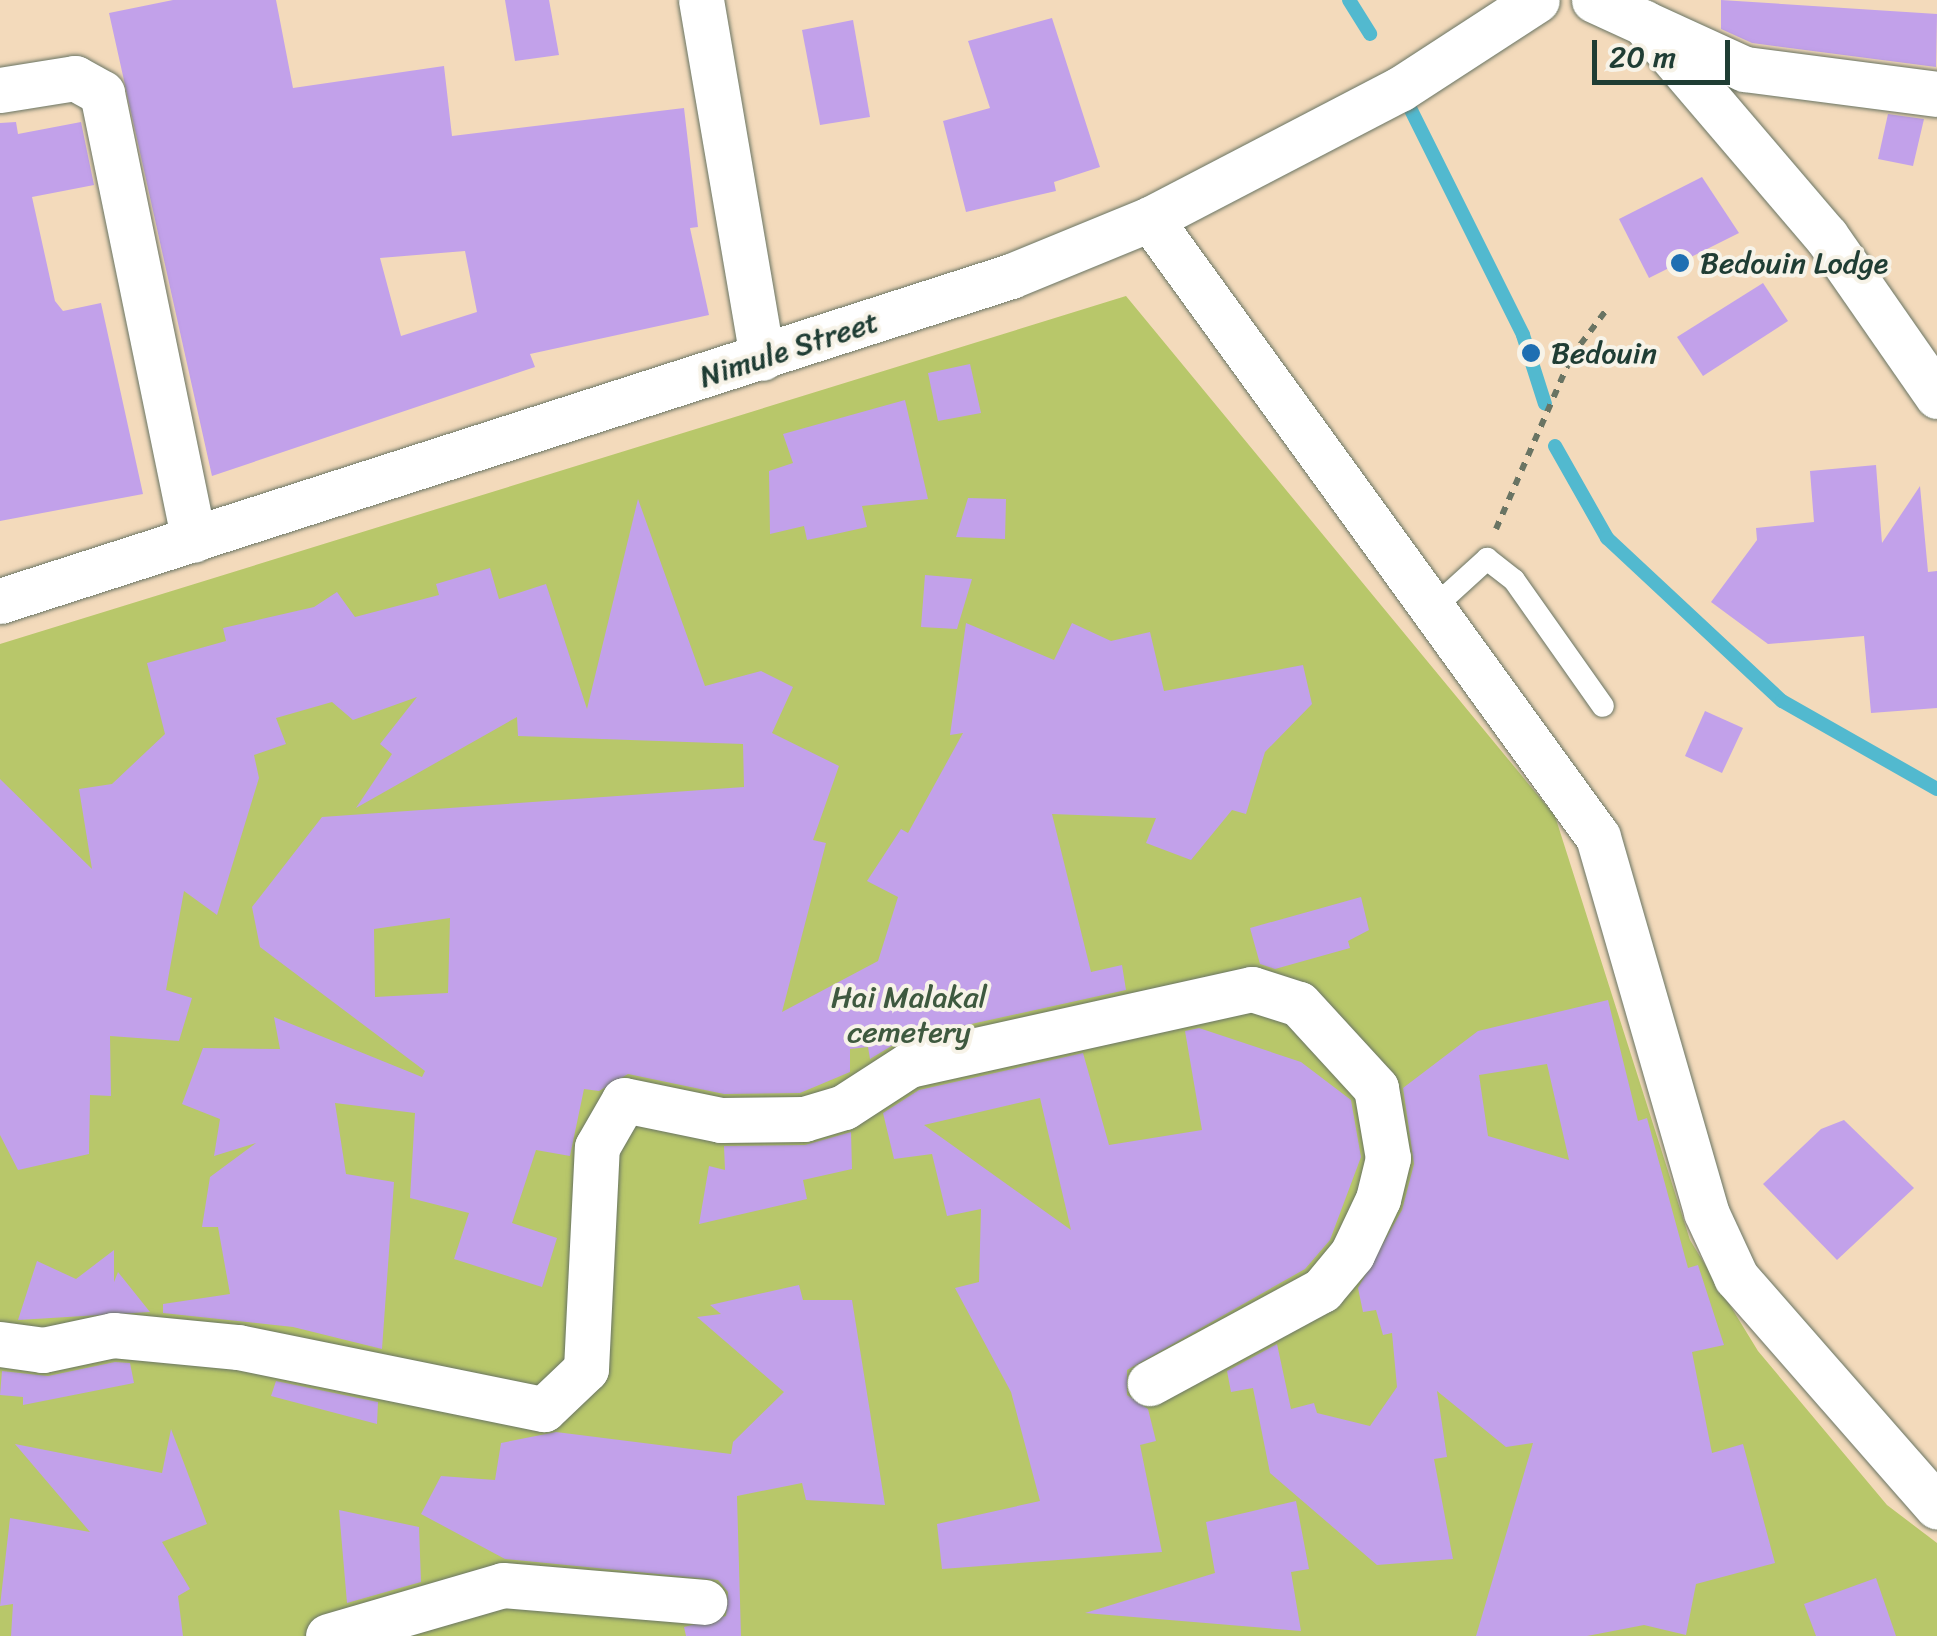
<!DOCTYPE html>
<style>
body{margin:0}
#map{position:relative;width:1937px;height:1636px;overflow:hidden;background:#f3dabb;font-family:Sriracha,sans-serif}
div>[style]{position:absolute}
.green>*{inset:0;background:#b8c76a}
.stream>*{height:14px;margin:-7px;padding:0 7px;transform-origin:7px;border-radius:7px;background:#52b9cf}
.building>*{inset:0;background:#c2a1ea}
.path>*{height:6px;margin-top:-3px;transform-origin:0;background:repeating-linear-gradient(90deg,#697463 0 8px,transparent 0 16px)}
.roads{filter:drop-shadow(0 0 2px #697463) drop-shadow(0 0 2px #697463)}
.service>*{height:22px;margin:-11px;padding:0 11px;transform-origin:11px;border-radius:11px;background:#fff}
.minor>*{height:45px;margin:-22.5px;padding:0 22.5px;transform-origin:22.5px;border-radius:22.5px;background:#fff}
.dots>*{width:28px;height:28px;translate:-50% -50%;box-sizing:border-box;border:5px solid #f7f3e8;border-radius:50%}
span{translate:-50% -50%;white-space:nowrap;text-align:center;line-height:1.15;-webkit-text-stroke:8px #f7f3e8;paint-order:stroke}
.poi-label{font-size:30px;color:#1f3d34}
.left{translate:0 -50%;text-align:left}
.street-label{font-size:30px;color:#1f3d34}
.park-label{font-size:30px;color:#3e593f}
.scale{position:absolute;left:1592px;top:40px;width:138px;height:45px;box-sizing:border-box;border:5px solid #1f3d34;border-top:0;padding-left:12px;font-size:30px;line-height:35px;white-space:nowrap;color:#1f3d34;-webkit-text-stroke:8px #f7f3e8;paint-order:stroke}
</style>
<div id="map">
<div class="green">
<div style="clip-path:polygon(1126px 296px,1555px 816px,1690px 1240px,1758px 1351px,1887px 1505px,1937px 1543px,1937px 1636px,0 1636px,0 644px)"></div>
</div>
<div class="stream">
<div style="left:1349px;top:0;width:40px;rotate:58deg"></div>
<div style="left:1403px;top:94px;width:269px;rotate:63.5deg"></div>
<div style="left:1523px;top:335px;width:72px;rotate:72.3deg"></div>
<div style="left:1555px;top:446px;width:106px;rotate:60.5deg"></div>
<div style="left:1607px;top:538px;width:239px;rotate:43deg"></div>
<div style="left:1782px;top:701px;width:178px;rotate:29.6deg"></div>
</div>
<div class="building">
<div style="clip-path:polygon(evenodd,173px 0,276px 0,293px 88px,444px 66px,452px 136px,684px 108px,698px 227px,690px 228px,709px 315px,530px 354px,535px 367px,212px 476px,109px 13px,173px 0,465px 251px,477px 312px,401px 336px,380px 258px,465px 251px)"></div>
<div style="clip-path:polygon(505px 0,549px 0,559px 55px,515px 61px)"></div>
<div style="clip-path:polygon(1721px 0,1937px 14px,1936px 67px,1752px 43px,1721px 29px)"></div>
<div style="clip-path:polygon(1052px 18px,1100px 167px,1054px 182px,1056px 191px,966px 212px,943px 121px,990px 108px,968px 41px)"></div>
<div style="clip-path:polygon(853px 20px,870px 117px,820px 125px,802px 30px)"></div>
<div style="clip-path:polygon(1888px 114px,1924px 119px,1913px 166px,1878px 159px)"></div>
<div style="clip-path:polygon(16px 122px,18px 134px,81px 122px,94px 185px,32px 197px,55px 301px,63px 311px,101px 303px,143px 494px,0 521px,0 123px)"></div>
<div style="clip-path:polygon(1702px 177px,1739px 233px,1649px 278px,1619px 219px)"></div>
<div style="clip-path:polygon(1763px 283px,1788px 321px,1703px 376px,1677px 337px)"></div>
<div style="clip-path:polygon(970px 364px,981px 413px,938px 421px,928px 373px)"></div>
<div style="clip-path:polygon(905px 400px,928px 499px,862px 506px,867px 527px,831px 535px,807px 540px,804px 526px,770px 534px,769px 471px,793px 463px,783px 434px)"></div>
<div style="clip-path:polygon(1876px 465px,1882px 543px,1920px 486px,1928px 572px,1937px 571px,1937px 708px,1871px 713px,1864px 636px,1768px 644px,1711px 602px,1757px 540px,1756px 528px,1814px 522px,1810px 471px)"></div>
<div style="clip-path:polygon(968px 498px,1006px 499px,1005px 539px,956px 537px)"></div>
<div style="clip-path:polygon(evenodd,638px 499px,705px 686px,761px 671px,793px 687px,772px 733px,839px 766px,813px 840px,826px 843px,782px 1012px,878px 961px,898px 897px,867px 881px,901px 829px,908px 833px,963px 733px,950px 735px,966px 623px,1054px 660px,1072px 623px,1111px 641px,1150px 632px,1164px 691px,1303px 665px,1312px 704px,1265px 752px,1246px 814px,1232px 810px,1191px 860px,1146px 843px,1156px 818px,1052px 814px,1091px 972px,1122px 965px,1126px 990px,903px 1039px,870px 1059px,868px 1047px,850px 1049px,850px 1072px,800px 1093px,724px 1094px,628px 1074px,599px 1091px,584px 1089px,570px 1156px,536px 1150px,512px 1223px,557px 1238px,542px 1287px,454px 1259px,469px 1213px,410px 1198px,415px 1113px,335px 1103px,346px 1174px,394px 1182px,382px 1349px,293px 1327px,163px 1313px,163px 1304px,230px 1294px,218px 1227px,202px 1227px,210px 1177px,256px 1143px,214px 1156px,220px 1119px,182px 1104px,203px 1048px,280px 1049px,274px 1017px,422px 1077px,425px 1071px,260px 947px,252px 907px,322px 817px,744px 787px,743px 744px,518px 736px,517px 717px,356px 808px,392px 754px,380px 744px,417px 697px,353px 720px,332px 702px,276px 718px,286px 744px,254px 755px,259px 778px,217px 915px,184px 891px,166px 990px,192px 998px,179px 1041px,110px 1036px,111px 1096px,90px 1095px,89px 1154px,18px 1170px,0 1135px,0 779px,92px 869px,79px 789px,112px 784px,165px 734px,147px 663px,226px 641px,223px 628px,314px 607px,337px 592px,355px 617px,439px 595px,436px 584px,490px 568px,499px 599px,546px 584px,587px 709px,638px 499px,450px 918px,448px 993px,375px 997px,374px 929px,450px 918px)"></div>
<div style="clip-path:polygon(925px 575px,972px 579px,957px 629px,921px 627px)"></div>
<div style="clip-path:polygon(1705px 711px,1743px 728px,1722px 773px,1685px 756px)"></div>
<div style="clip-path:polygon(1361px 897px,1369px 930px,1348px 941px,1350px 948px,1275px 969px,1260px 964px,1250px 928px)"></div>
<div style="clip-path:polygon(evenodd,1608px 1000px,1638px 1121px,1647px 1118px,1688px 1268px,1698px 1265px,1724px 1345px,1692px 1352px,1712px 1453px,1743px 1444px,1775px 1563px,1696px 1584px,1686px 1635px,1644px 1625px,1587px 1636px,1476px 1636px,1533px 1443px,1506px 1447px,1437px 1391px,1447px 1457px,1434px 1459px,1453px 1559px,1377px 1565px,1270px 1473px,1253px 1388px,1231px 1392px,1227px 1371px,1277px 1344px,1291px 1409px,1314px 1403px,1317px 1413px,1370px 1426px,1397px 1387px,1392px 1333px,1383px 1335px,1376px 1310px,1363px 1312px,1358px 1288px,1402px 1210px,1414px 1164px,1403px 1088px,1478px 1031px,1608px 1000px,1547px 1064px,1569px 1160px,1488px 1136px,1479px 1075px,1547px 1064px)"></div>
<div style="clip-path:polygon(evenodd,1199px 1028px,1301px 1062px,1351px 1100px,1361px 1157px,1330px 1240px,1305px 1269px,1127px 1370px,1127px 1395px,1148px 1409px,1156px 1441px,1140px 1445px,1162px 1552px,942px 1569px,937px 1524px,1040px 1501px,1011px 1392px,955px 1288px,979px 1282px,981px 1209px,947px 1216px,932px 1154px,894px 1159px,883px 1113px,919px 1090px,1083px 1053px,1109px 1145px,1202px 1130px,1185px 1031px,1199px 1028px,1040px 1098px,1071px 1230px,924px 1125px,1040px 1098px)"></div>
<div style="clip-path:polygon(1844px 1120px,1914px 1188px,1837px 1260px,1763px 1184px,1821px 1129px)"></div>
<div style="clip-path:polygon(851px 1132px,852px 1169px,803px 1180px,807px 1199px,699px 1224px,709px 1166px,725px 1170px,724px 1146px,805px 1145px)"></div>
<div style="clip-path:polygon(114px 1250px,114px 1282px,118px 1272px,150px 1312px,18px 1320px,37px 1261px,76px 1279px)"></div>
<div style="clip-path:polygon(799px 1285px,803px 1300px,852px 1300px,885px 1505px,806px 1500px,802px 1483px,737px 1496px,741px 1636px,686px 1636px,684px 1627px,726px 1616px,728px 1592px,718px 1580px,505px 1559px,421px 1514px,441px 1476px,495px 1480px,501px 1443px,556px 1432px,731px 1454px,733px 1442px,784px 1392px,697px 1317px,721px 1314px,710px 1305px)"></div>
<div style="clip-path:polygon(115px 1362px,130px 1363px,134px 1383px,23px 1405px,23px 1397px,0 1395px,2px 1371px,48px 1376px)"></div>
<div style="clip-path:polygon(276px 1381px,378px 1402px,377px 1424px,271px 1396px)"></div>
<div style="clip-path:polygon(171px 1429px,207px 1524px,162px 1542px,190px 1589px,178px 1596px,183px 1636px,11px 1636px,13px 1604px,0 1606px,10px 1518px,90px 1532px,15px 1444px,162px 1473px)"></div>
<div style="clip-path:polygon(1296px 1501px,1309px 1569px,1291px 1572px,1301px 1631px,1085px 1613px,1215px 1573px,1206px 1522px)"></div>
<div style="clip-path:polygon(339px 1510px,419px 1527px,421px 1582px,347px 1603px)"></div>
<div style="clip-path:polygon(1876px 1578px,1896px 1636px,1816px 1636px,1804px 1604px)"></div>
</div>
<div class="path">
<div style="left:1496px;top:529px;width:188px;rotate:-66.4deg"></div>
<div style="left:1571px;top:357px;width:60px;rotate:-53.1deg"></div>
</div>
<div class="roads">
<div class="service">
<div style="left:1431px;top:610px;width:76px;rotate:-42.3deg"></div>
<div style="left:1487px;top:559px;width:34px;rotate:38deg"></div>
<div style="left:1514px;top:580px;width:154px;rotate:54.8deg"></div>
</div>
<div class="minor">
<div style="left:701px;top:0;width:363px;rotate:80.3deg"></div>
<div style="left:1594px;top:0;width:166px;rotate:24.6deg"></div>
<div style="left:1745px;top:69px;width:194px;rotate:7.4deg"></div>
<div style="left:1643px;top:22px;width:282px;rotate:49.5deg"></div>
<div style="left:1826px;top:236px;width:195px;rotate:55.2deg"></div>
<div style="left:0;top:90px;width:76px;rotate:-9.1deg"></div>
<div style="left:75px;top:78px;width:31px;rotate:29deg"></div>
<div style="left:102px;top:93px;width:456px;rotate:78.4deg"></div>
<div style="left:1150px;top:219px;width:763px;rotate:54.06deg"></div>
<div style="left:1598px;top:837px;width:390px;rotate:73.9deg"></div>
<div style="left:1706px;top:1212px;width:72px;rotate:65.2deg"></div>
<div style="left:1736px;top:1277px;width:305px;rotate:48.8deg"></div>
<div style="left:0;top:601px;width:1062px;rotate:-17.82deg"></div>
<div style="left:1011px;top:276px;width:150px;rotate:-22.3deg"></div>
<div style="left:1150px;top:219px;width:282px;rotate:-27.5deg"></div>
<div style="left:1400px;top:89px;width:163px;rotate:-33deg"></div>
<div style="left:0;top:1344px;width:43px;rotate:7.9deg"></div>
<div style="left:43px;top:1350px;width:72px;rotate:-12.1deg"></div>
<div style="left:113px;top:1335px;width:126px;rotate:5.5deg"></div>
<div style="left:238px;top:1347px;width:312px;rotate:11.5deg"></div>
<div style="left:544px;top:1409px;width:58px;rotate:-43.6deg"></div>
<div style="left:586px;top:1369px;width:222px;rotate:-87.2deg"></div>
<div style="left:597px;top:1147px;width:54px;rotate:-60.1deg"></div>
<div style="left:624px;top:1100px;width:99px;rotate:11.7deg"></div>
<div style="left:721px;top:1120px;width:83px;rotate:-0.7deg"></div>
<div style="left:804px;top:1119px;width:42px;rotate:-16.7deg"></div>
<div style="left:844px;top:1107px;width:77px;rotate:-32.9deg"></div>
<div style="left:909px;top:1065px;width:351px;rotate:-12.5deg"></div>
<div style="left:1252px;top:989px;width:49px;rotate:17.7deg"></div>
<div style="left:1299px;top:1004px;width:114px;rotate:47.5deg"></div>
<div style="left:1376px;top:1088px;width:71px;rotate:80.3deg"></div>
<div style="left:1388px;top:1158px;width:42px;rotate:103.7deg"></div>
<div style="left:1378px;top:1199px;width:61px;rotate:115.3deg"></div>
<div style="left:1352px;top:1254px;width:47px;rotate:129.8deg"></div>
<div style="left:1322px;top:1290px;width:196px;rotate:151.6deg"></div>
<div style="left:328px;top:1636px;width:182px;rotate:-16.2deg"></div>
<div style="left:503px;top:1585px;width:202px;rotate:4.8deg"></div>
</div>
</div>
<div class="dots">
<div style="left:1680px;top:263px;background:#1f6fb2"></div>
<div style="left:1531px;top:353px;background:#1f6fb2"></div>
</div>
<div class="poi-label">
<span class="left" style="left:1700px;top:263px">Bedouin Lodge</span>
<span class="left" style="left:1551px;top:353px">Bedouin</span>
</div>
<div class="street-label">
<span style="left:789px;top:349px;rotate:-18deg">Nimule Street</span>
</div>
<div class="park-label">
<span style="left:909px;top:1014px">Hai Malakal<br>cemetery</span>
</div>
<div class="scale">20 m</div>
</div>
